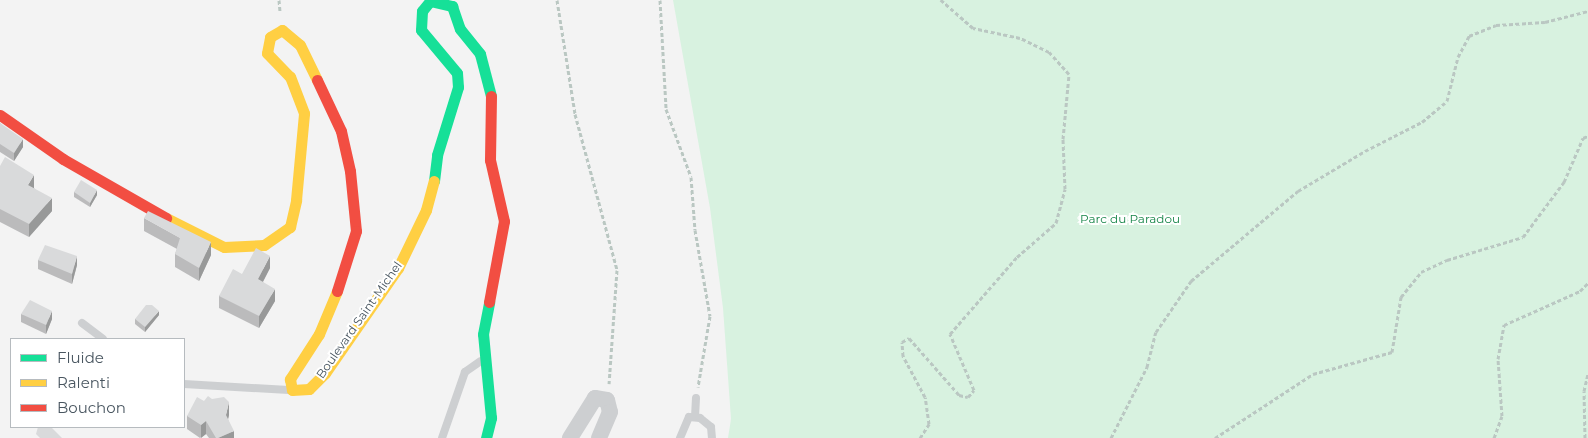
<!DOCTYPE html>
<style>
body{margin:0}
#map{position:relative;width:1588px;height:438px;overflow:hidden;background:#f3f3f3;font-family:Montserrat,sans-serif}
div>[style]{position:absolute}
.green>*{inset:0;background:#d8f2e0}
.path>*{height:3px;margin-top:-1.5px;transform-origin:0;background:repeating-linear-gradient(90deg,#bac7c2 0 4px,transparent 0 6.5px)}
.lane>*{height:8px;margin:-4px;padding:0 4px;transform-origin:4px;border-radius:4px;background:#cdcfd1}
.street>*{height:16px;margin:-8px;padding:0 8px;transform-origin:8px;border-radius:8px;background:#cdcfd1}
.fast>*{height:11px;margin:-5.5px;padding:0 5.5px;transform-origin:5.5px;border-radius:5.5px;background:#16e098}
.slow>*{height:11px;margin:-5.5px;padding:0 5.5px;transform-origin:5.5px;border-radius:5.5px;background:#ffcf43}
.jam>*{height:11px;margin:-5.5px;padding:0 5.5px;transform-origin:5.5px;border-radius:5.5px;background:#f24e42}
.wall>*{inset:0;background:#bbbbbc}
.shaded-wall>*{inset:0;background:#989999}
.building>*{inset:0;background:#d9dadb}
span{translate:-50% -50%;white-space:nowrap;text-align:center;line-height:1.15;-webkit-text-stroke:4px #fff;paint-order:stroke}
.park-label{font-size:12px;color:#168548}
.street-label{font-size:12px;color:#495660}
.legend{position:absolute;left:10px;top:338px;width:175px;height:90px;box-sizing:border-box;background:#fff;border:1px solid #b6bbbf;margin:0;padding:6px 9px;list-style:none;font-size:15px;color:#495660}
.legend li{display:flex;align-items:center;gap:10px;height:25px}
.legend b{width:25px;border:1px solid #b6bbbf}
</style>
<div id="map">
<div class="green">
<div style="clip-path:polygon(673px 0,1588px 0,1588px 438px,728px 438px,731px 419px,723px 308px,710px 208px)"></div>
</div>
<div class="path">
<div style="left:279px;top:0;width:12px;rotate:85deg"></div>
<div style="left:557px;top:0;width:115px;rotate:81deg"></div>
<div style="left:575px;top:114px;width:162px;rotate:74.9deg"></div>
<div style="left:617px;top:270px;width:114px;rotate:94deg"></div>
<div style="left:660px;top:0;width:109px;rotate:86.8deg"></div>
<div style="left:666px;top:109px;width:72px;rotate:69.8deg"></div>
<div style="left:691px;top:177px;width:53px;rotate:85.7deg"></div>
<div style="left:695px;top:230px;width:87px;rotate:80.1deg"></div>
<div style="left:710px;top:316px;width:72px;rotate:99.6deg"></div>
<div style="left:920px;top:438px;width:17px;rotate:-57deg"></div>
<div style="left:929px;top:424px;width:27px;rotate:-98deg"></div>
<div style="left:925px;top:397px;width:47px;rotate:-118.2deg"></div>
<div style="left:903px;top:356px;width:14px;rotate:-94deg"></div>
<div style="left:902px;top:342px;width:8px;rotate:-30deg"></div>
<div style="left:909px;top:338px;width:76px;rotate:48.7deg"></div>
<div style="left:959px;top:395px;width:9px;rotate:13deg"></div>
<div style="left:968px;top:397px;width:9px;rotate:-49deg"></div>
<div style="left:974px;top:390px;width:61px;rotate:-113.2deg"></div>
<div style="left:950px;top:334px;width:102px;rotate:-49deg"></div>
<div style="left:1017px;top:257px;width:52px;rotate:-41.1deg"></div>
<div style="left:1056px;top:223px;width:35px;rotate:-75deg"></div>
<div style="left:1065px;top:189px;width:50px;rotate:-92.3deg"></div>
<div style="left:1063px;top:139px;width:65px;rotate:-84.7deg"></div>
<div style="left:1069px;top:74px;width:30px;rotate:-132deg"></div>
<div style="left:1049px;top:52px;width:32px;rotate:-154deg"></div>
<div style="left:1020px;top:38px;width:48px;rotate:-168deg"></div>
<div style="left:973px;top:28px;width:43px;rotate:-138.8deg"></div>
<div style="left:1111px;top:438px;width:80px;rotate:-63.1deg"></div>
<div style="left:1147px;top:367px;width:36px;rotate:-76deg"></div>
<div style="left:1156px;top:332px;width:62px;rotate:-55.5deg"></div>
<div style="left:1191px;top:281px;width:140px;rotate:-40.1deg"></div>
<div style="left:1298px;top:191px;width:78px;rotate:-30.8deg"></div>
<div style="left:1365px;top:151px;width:64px;rotate:-27deg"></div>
<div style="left:1422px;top:122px;width:33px;rotate:-40deg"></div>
<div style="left:1447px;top:101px;width:45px;rotate:-76deg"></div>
<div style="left:1458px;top:57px;width:24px;rotate:-62deg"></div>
<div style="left:1469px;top:36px;width:29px;rotate:-22deg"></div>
<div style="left:1496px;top:25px;width:49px;rotate:-3.5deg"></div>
<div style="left:1545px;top:22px;width:44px;rotate:-14.3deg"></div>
<div style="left:1215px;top:438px;width:117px;rotate:-33.1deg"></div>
<div style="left:1313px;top:374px;width:82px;rotate:-15.6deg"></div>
<div style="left:1392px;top:352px;width:56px;rotate:-80.7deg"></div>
<div style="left:1401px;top:297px;width:32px;rotate:-51deg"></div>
<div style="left:1421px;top:272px;width:29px;rotate:-25deg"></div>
<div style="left:1447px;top:260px;width:79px;rotate:-16.8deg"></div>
<div style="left:1523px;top:237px;width:69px;rotate:-53.3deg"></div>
<div style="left:1564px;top:182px;width:48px;rotate:-66.6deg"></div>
<div style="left:1583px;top:138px;width:5px;rotate:-22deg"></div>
<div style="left:1494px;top:438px;width:23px;rotate:-70deg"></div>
<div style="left:1502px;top:416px;width:57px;rotate:-94deg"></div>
<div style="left:1498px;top:359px;width:35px;rotate:-80deg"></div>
<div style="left:1504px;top:325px;width:83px;rotate:-24.1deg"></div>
<div style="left:1580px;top:291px;width:11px;rotate:-45deg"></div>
<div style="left:1585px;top:438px;width:47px;rotate:-91.2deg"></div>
<div style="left:1584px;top:391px;width:17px;rotate:-77deg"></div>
</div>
<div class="lane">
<div style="left:82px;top:323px;width:26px;rotate:37deg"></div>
<div style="left:184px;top:384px;width:105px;rotate:3.3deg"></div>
<div style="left:695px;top:417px;width:19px;rotate:-87deg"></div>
<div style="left:442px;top:438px;width:70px;rotate:-70.8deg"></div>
<div style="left:465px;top:372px;width:19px;rotate:-35deg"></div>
<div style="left:680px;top:438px;width:23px;rotate:-67deg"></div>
<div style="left:689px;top:417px;width:11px;rotate:5deg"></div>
<div style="left:700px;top:418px;width:14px;rotate:39deg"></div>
<div style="left:711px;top:427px;width:11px;rotate:85deg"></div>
</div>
<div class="street">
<div style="left:570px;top:438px;width:47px;rotate:-58deg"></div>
<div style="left:595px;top:398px;width:12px;rotate:9deg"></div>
<div style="left:607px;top:400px;width:12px;rotate:76deg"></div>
<div style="left:610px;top:412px;width:28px;rotate:113deg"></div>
</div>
<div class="fast">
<div style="left:434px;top:181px;width:26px;rotate:-83deg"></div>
<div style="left:437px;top:155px;width:71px;rotate:-72.8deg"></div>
<div style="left:458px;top:87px;width:14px;rotate:-94deg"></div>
<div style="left:457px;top:73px;width:56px;rotate:-129.9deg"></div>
<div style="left:421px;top:30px;width:19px;rotate:-87deg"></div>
<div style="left:422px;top:11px;width:13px;rotate:-51deg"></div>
<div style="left:430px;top:1px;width:23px;rotate:13deg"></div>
<div style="left:452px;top:6px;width:24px;rotate:71deg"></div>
<div style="left:460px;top:29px;width:32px;rotate:51deg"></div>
<div style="left:480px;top:54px;width:43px;rotate:75.3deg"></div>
<div style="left:486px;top:438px;width:21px;rotate:-76deg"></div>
<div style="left:491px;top:418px;width:84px;rotate:-95.4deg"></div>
<div style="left:483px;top:334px;width:33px;rotate:-79deg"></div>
</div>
<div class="slow">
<div style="left:166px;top:218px;width:65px;rotate:26.6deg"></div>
<div style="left:224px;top:247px;width:40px;rotate:-2.9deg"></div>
<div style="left:264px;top:245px;width:32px;rotate:-35deg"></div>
<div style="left:290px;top:227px;width:28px;rotate:-77deg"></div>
<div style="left:296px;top:200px;width:87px;rotate:-84.7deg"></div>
<div style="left:304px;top:113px;width:39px;rotate:-111deg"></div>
<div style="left:290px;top:77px;width:33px;rotate:-134deg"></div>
<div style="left:267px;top:53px;width:16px;rotate:-79deg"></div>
<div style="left:270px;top:37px;width:14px;rotate:-30deg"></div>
<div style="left:282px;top:30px;width:23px;rotate:40deg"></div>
<div style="left:300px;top:45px;width:39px;rotate:64deg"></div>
<div style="left:337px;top:291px;width:47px;rotate:112.7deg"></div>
<div style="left:319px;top:334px;width:54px;rotate:122.8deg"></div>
<div style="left:290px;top:379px;width:11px;rotate:80deg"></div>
<div style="left:292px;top:390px;width:17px;rotate:-3deg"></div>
<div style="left:309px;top:389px;width:23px;rotate:-45deg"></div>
<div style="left:325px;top:373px;width:128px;rotate:-55.2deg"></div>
<div style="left:398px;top:268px;width:64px;rotate:-64.2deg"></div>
<div style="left:426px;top:210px;width:30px;rotate:-75deg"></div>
</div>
<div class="jam">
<div style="left:317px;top:80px;width:56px;rotate:64.8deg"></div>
<div style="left:341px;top:131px;width:41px;rotate:77.3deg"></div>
<div style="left:350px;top:171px;width:60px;rotate:84.3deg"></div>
<div style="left:356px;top:231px;width:63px;rotate:107.6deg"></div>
<div style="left:0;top:115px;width:77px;rotate:34.9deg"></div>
<div style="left:63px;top:159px;width:119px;rotate:29.8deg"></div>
<div style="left:489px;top:302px;width:82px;rotate:-79.5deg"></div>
<div style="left:504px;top:221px;width:63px;rotate:-102.9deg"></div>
<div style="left:490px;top:160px;width:64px;rotate:-89.1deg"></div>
</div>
<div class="wall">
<div style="clip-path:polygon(0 123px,23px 147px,14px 161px,0 152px)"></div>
<div style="clip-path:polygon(0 166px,34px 188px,52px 211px,29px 237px,0 222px)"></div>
<div style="clip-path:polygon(74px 192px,97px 195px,90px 207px,74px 197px)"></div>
<div style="clip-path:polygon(144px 218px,211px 255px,199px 281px,175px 267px,175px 254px,177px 249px,144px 231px)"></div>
<div style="clip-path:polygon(38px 260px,77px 265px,72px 284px,38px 269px)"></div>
<div style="clip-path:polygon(270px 268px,263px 282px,275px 301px,259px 328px,219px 308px,219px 296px,242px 274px)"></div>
<div style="clip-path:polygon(21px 314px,52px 319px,46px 334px,21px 322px)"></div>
<div style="clip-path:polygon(159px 315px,145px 332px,135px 324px,135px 319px)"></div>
<div style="clip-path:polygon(204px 401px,229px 415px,228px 419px,234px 438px,209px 438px,206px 434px,200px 438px,187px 429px,187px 416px)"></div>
</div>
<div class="shaded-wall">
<div style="clip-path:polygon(23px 139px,23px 147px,14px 161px,14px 153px)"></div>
<div style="clip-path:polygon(34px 175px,34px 188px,28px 198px,28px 185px)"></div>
<div style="clip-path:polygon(97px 190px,97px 195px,90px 207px,90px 203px)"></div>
<div style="clip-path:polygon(52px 198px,52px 211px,29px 237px,29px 224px)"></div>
<div style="clip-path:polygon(211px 242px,211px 255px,199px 281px,199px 268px)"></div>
<div style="clip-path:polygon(77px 256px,77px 265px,72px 284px,72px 274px)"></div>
<div style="clip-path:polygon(270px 256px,270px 268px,258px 291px,258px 279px)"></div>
<div style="clip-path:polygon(275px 289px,275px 301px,259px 328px,259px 316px)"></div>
<div style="clip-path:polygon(52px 311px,52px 319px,46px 334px,46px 325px)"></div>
<div style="clip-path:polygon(159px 311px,159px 315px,145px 332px,145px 327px)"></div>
<div style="clip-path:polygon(229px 402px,229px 415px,226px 428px,226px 415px)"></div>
<div style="clip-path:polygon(206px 421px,206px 434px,201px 438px,201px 425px)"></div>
<div style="clip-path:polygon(234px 431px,234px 438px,218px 438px)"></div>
</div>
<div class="building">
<div style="clip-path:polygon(0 123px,23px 139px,14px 153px,0 144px)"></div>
<div style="clip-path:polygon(5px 157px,34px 175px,28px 185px,52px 198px,29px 224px,0 209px,0 166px)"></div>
<div style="clip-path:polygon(81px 180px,97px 190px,90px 203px,74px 192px)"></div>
<div style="clip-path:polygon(148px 211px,211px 242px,199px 268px,175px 254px,180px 238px,144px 218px)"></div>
<div style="clip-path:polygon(45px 245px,77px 256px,72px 274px,38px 260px)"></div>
<div style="clip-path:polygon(256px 248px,270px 256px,258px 279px,275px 289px,259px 316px,219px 296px,233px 269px,242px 274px)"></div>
<div style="clip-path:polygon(30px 300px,52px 311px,46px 325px,21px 314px)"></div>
<div style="clip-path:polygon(146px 305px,152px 305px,159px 311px,145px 327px,135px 319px)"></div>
<div style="clip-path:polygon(208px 396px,212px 399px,224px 397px,229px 402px,226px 415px,234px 431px,218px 438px,216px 438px,206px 421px,201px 425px,187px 416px,197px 397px,204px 401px)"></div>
<div style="clip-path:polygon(38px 427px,51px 427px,62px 438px,40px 438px,36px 434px)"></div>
</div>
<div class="park-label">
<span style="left:1130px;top:219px">Parc du Paradou</span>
</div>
<div class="street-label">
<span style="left:359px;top:320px;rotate:-55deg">Boulevard Saint-Michel</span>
</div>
<ul class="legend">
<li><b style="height:6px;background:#16e098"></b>Fluide</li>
<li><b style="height:6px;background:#ffcf43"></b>Ralenti</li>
<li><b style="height:6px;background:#f24e42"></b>Bouchon</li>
</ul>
</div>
